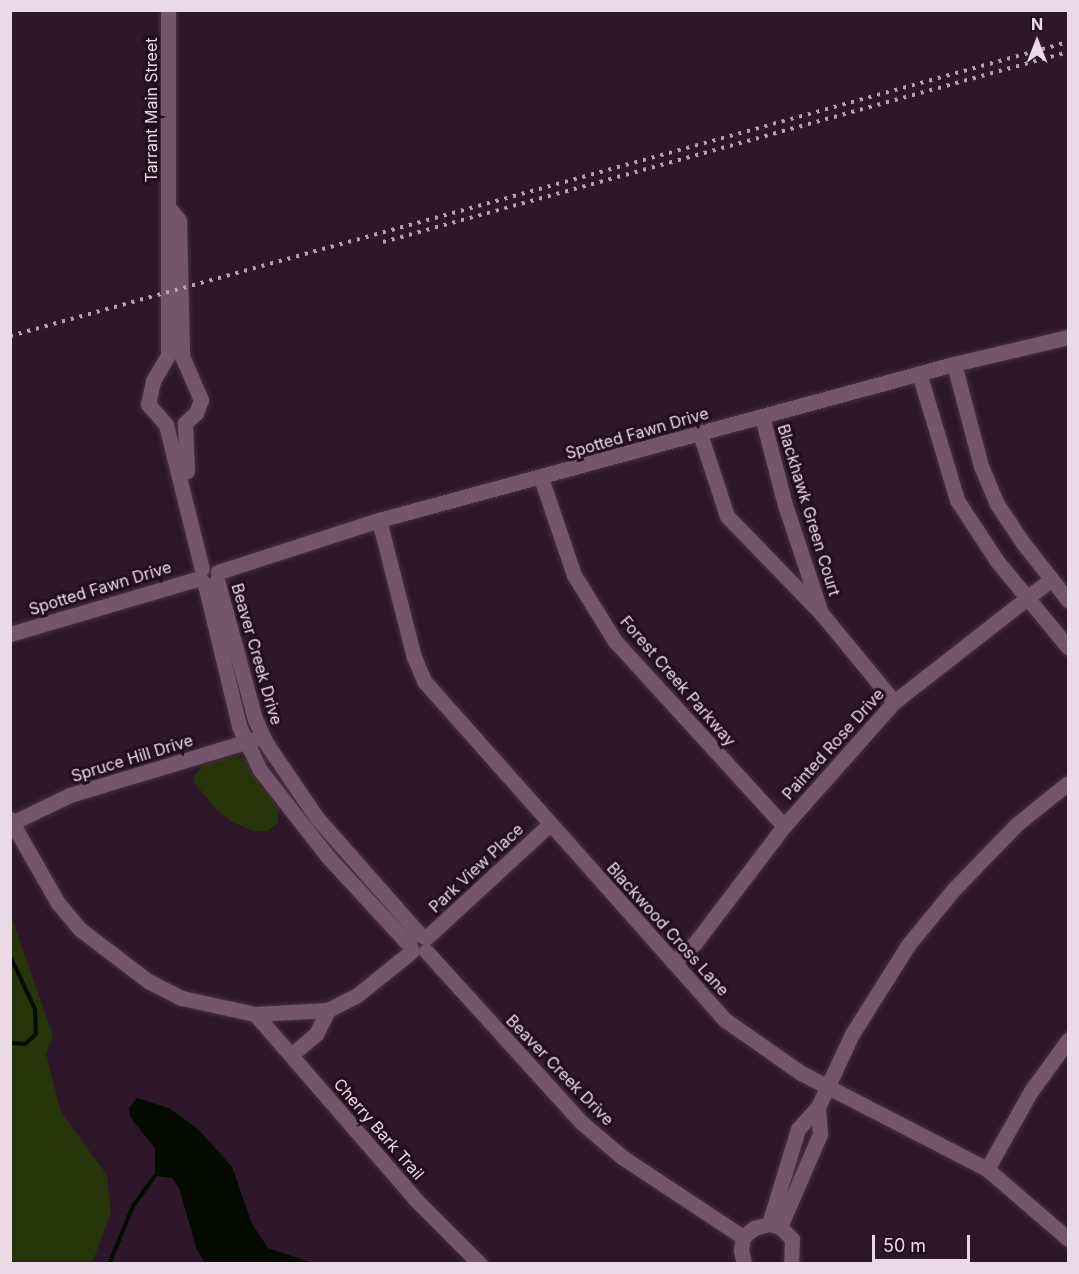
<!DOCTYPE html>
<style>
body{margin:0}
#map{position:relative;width:1079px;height:1274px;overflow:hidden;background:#2d1729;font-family:Inter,sans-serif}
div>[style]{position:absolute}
.green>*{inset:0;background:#273308}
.water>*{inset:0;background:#050b00}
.stream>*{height:4px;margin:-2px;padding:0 2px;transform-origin:2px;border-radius:2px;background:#050b00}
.roads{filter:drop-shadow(0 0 2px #473243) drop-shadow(0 0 2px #473243)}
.minor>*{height:15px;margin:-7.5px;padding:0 7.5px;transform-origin:7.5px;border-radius:7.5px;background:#73566c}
.rail>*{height:4px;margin-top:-2px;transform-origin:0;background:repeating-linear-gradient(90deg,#b3a1af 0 3px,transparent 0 9px)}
span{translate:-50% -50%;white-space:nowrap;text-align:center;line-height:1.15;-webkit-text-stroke:6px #230e1f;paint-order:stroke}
.street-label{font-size:16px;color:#eadae6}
.frame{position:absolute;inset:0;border:12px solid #eadae6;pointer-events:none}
.north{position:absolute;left:1007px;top:12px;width:60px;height:60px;-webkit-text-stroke:4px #230e1f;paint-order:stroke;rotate:0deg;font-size:16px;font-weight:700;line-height:24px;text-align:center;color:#eadae6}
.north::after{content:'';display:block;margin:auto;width:21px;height:27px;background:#eadae6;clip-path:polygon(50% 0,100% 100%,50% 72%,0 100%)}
.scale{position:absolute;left:872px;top:1235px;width:98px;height:27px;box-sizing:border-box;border:3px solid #eadae6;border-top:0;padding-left:8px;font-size:18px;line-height:21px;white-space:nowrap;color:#eadae6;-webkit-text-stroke:4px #230e1f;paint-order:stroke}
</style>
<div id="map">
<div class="green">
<div style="clip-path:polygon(236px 755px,250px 762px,278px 809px,278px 823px,268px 831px,253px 831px,234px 823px,217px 811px,195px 783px,194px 776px,203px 765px)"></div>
<div style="clip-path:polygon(11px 916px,53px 1035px,46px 1054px,61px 1112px,107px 1175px,111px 1213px,92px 1263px,11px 1263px)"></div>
</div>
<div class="water">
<div style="clip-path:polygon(137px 1098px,169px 1108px,198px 1129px,232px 1167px,252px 1224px,268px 1248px,312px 1263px,205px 1263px,197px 1250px,179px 1188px,172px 1178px,155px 1176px,155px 1148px,130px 1117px,129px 1108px)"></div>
</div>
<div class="stream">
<div style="left:10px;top:956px;width:59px;rotate:64.7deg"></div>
<div style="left:35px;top:1009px;width:25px;rotate:88deg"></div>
<div style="left:36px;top:1034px;width:15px;rotate:138deg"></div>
<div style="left:25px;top:1044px;width:15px;rotate:-176deg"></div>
<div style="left:10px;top:1260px;width:4px;rotate:76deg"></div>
<div style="left:109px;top:1264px;width:63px;rotate:-67.5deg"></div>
<div style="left:133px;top:1206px;width:37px;rotate:-54deg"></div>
</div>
<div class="roads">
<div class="minor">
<div style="left:168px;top:10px;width:345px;rotate:90deg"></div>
<div style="left:168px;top:355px;width:30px;rotate:120deg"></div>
<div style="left:153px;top:381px;width:24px;rotate:102deg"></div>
<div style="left:148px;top:404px;width:28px;rotate:49deg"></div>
<div style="left:166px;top:425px;width:148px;rotate:76deg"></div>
<div style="left:170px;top:209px;width:14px;rotate:51deg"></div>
<div style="left:179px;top:220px;width:136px;rotate:88.7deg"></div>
<div style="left:182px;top:356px;width:48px;rotate:66.6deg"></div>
<div style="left:201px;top:400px;width:14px;rotate:111deg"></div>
<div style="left:196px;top:413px;width:15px;rotate:138deg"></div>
<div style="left:185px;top:423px;width:48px;rotate:87.6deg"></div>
<div style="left:954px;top:364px;width:106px;rotate:75.2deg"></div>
<div style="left:981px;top:466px;width:41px;rotate:67.2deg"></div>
<div style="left:997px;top:504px;width:47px;rotate:56.3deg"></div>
<div style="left:1023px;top:543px;width:73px;rotate:51.7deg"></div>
<div style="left:919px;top:373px;width:133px;rotate:73.3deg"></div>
<div style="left:957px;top:500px;width:73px;rotate:56.7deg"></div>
<div style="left:997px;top:561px;width:112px;rotate:50.5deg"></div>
<div style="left:700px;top:434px;width:86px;rotate:71.8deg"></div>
<div style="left:727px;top:516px;width:135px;rotate:45.9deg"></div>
<div style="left:821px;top:613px;width:114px;rotate:-108.4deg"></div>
<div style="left:785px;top:505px;width:91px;rotate:-104.6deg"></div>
<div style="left:541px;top:478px;width:102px;rotate:71.2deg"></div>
<div style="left:574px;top:575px;width:78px;rotate:58.2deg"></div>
<div style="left:615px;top:641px;width:251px;rotate:47.6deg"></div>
<div style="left:379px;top:520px;width:141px;rotate:75.7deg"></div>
<div style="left:414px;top:657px;width:26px;rotate:67deg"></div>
<div style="left:424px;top:681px;width:453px;rotate:48.4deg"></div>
<div style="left:725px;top:1020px;width:93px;rotate:34.9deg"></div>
<div style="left:801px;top:1073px;width:209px;rotate:27.3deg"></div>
<div style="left:987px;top:1169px;width:107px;rotate:40.8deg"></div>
<div style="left:218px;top:572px;width:169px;rotate:-17.9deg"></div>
<div style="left:379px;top:520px;width:596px;rotate:-15.18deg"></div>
<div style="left:954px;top:364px;width:117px;rotate:-13.3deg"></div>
<div style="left:217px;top:580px;width:144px;rotate:74.7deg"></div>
<div style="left:255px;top:719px;width:26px;rotate:65deg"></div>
<div style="left:266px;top:743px;width:91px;rotate:55.8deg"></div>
<div style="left:317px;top:818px;width:156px;rotate:48.6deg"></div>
<div style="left:205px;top:584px;width:146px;rotate:76.5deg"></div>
<div style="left:239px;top:726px;width:49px;rotate:64.5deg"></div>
<div style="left:260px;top:770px;width:110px;rotate:52deg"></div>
<div style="left:328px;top:857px;width:121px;rotate:47.3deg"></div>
<div style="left:821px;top:613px;width:115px;rotate:50.6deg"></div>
<div style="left:10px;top:634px;width:198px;rotate:-16.4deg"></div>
<div style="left:10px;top:819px;width:97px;rotate:60.3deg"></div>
<div style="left:58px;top:903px;width:35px;rotate:50deg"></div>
<div style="left:81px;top:930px;width:84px;rotate:37.3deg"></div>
<div style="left:148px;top:981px;width:38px;rotate:27deg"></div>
<div style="left:182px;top:998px;width:75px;rotate:12.4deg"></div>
<div style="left:255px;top:1014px;width:73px;rotate:-3.1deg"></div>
<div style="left:328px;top:1010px;width:31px;rotate:-27deg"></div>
<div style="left:356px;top:996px;width:72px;rotate:-38.8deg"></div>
<div style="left:14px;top:822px;width:62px;rotate:-25.7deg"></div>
<div style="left:70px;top:795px;width:193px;rotate:-16.8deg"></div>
<div style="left:426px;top:938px;width:168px;rotate:-42.6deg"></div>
<div style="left:426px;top:951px;width:231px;rotate:47.8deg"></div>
<div style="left:581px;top:1122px;width:54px;rotate:40.5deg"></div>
<div style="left:622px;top:1157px;width:145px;rotate:33.5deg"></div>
<div style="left:673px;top:962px;width:29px;rotate:-41deg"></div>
<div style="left:695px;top:943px;width:147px;rotate:-52.7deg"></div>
<div style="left:784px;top:826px;width:166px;rotate:-48.4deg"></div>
<div style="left:894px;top:702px;width:198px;rotate:-38deg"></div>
<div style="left:255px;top:1014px;width:245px;rotate:49.1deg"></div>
<div style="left:415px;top:1199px;width:92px;rotate:45deg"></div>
<div style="left:291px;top:1055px;width:33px;rotate:-40deg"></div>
<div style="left:316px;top:1034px;width:27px;rotate:-63deg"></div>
<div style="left:818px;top:1107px;width:81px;rotate:-65deg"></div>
<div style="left:852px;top:1034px;width:105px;rotate:-57.8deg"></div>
<div style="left:908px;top:945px;width:72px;rotate:-50.6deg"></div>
<div style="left:954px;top:889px;width:91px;rotate:-45.9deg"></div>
<div style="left:1017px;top:824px;width:65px;rotate:-38.8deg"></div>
<div style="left:987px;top:1169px;width:90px;rotate:-60.6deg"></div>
<div style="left:1031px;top:1091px;width:63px;rotate:-54deg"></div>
<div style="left:769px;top:1224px;width:99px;rotate:-73deg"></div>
<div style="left:798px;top:1129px;width:30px;rotate:-48deg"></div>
<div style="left:818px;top:1107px;width:27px;rotate:86deg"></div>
<div style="left:820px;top:1134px;width:101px;rotate:113.3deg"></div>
<div style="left:744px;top:1264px;width:14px;rotate:-102deg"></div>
<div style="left:741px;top:1250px;width:13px;rotate:-81deg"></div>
<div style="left:743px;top:1237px;width:14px;rotate:-39deg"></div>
<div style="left:754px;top:1228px;width:16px;rotate:-15deg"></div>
<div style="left:769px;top:1224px;width:11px;rotate:15deg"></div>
<div style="left:780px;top:1227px;width:17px;rotate:45deg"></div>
<div style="left:792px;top:1239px;width:25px;rotate:92deg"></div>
</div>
</div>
<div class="rail">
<div style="left:383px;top:242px;width:711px;rotate:-15.5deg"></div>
<div style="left:10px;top:336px;width:1098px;rotate:-15.53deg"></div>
</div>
<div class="street-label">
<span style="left:151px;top:110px;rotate:-90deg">Tarrant Main Street</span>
<span style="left:637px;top:433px;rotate:-16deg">Spotted Fawn Drive</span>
<span style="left:809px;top:510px;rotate:73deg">Blackhawk Green Court</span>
<span style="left:100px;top:588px;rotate:-17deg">Spotted Fawn Drive</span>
<span style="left:257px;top:654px;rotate:74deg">Beaver Creek Drive</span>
<span style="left:678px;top:681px;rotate:49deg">Forest Creek Parkway</span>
<span style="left:833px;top:744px;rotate:-48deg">Painted Rose Drive</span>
<span style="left:132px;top:758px;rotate:-17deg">Spruce Hill Drive</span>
<span style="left:476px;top:868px;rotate:-43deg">Park View Place</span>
<span style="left:668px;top:929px;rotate:48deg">Blackwood Cross Lane</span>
<span style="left:560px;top:1070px;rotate:46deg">Beaver Creek Drive</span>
<span style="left:379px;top:1129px;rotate:49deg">Cherry Bark Trail</span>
</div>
<div class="frame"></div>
<div class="north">N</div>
<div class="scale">50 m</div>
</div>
